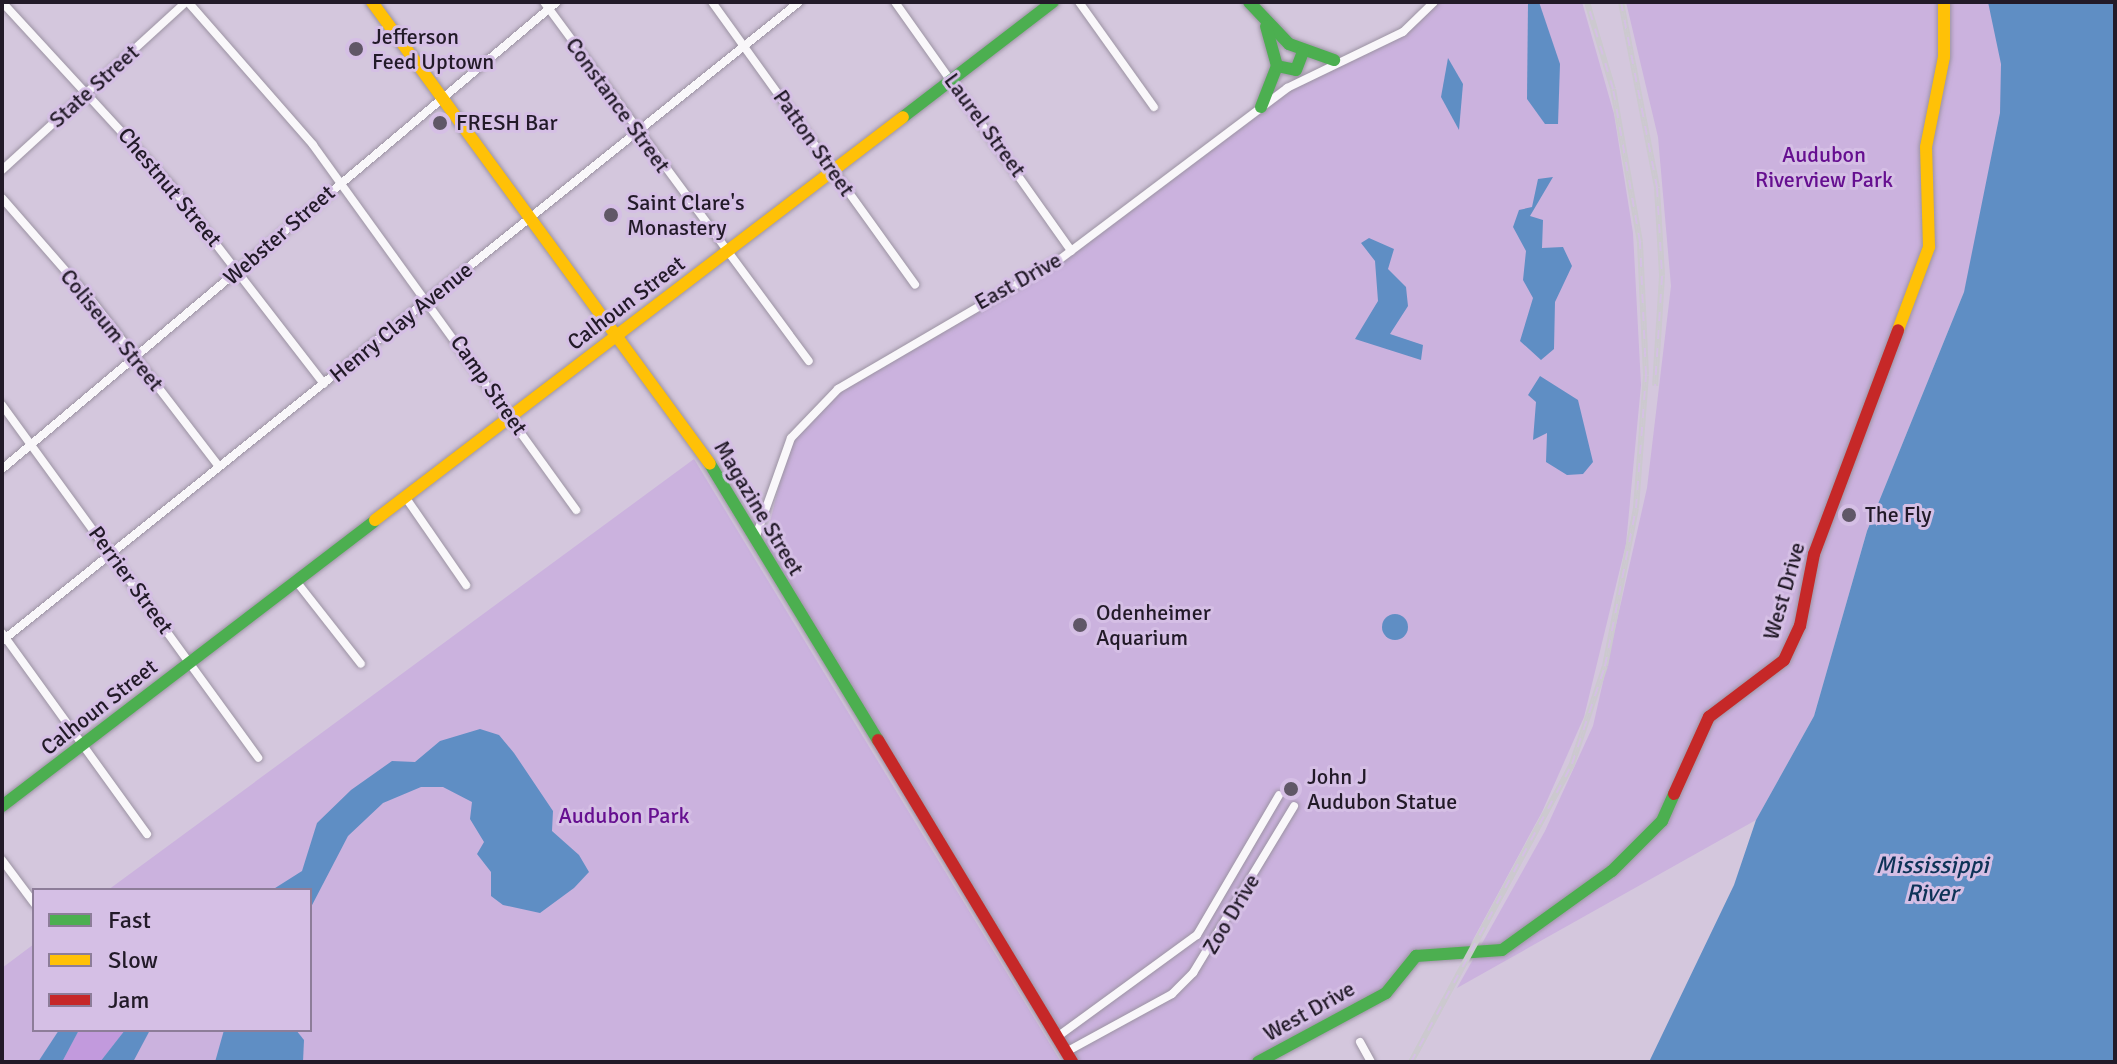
<!DOCTYPE html>
<style>
body{margin:0}
#map{position:relative;width:2117px;height:1064px;overflow:hidden;background:#d4c7dd;font-family:Signika,sans-serif}
div>[style]{position:absolute}
.green>*{inset:0;background:#cbb2de}
.forest>*{inset:0;background:#c29add}
.water>*{inset:0;background:#5f8ec4}
.round{border-radius:50%}
.roads{filter:drop-shadow(0 0 2px #9c93a3) drop-shadow(0 0 2px #9c93a3)}
.street>*{height:8px;margin:-4px;padding:0 4px;transform-origin:4px;border-radius:4px;background:#f9f7fa}
.fast>*{height:12px;margin:-6px;padding:0 6px;transform-origin:6px;border-radius:6px;background:#4caf50}
.slow>*{height:12px;margin:-6px;padding:0 6px;transform-origin:6px;border-radius:6px;background:#ffc107}
.jam>*{height:12px;margin:-6px;padding:0 6px;transform-origin:6px;border-radius:6px;background:#c62828}
.rail>*{height:6px;margin-top:-3px;transform-origin:0;background:repeating-linear-gradient(90deg,#d5bfe5 0 9px,#ccc9cf 0 18px);box-sizing:border-box;border-block:2px solid #ccc9cf}
.dots>*{width:22px;height:22px;translate:-50% -50%;box-sizing:border-box;border:4px solid #d5bfe5;border-radius:50%}
span{translate:-50% -50%;white-space:nowrap;text-align:center;line-height:1.15;-webkit-text-stroke:6px #d5bfe5;paint-order:stroke}
.poi-label{font-size:22px;color:#221a28}
.left{translate:0 -50%;text-align:left}
.street-label{font-size:22px;color:#221a28}
.park-label{font-size:22px;color:#660f90}
.water-label{font-size:24px;color:#0d3357;font-style:italic}
.frame{position:absolute;inset:0;border:4px solid #221a28;pointer-events:none}
.legend{position:absolute;left:32px;top:888px;width:280px;height:144px;box-sizing:border-box;background:#d5bfe5;border:2px solid #8d7d99;margin:0;padding:10px 14px;list-style:none;font-size:24px;color:#221a28}
.legend li{display:flex;align-items:center;gap:16px;height:40px}
.legend b{width:40px;border:2px solid #8d7d99}
</style>
<div id="map">
<div class="green">
<div style="clip-path:polygon(1433px 2px,1582px 2px,1614px 114px,1633px 233px,1641px 385px,1626px 544px,1584px 717px,1542px 812px,1467px 951px,1416px 956px,1386px 993px,1256px 1062px,1076px 1062px,765px 542px,791px 438px,838px 389px,1071px 251px,1303px 79px,1390px 38px)"></div>
<div style="clip-path:polygon(1626px 2px,2041px 2px,1964px 292px,1867px 531px,1814px 716px,1756px 820px,1457px 988px,1545px 831px,1593px 726px,1647px 488px,1671px 286px,1658px 137px)"></div>
<div style="clip-path:polygon(694px 459px,1061px 1062px,2px 1062px,2px 968px,34px 944px,34px 1030px,310px 1030px,310px 890px,108px 890px)"></div>
</div>
<div class="forest">
<div style="clip-path:polygon(79px 1030px,125px 1030px,100px 1062px,62px 1062px)"></div>
</div>
<div class="water">
<div style="clip-path:polygon(1528px 2px,1539px 2px,1560px 64px,1558px 124px,1545px 124px,1527px 99px)"></div>
<div style="clip-path:polygon(1988px 2px,2115px 2px,2115px 1062px,1649px 1062px,1734px 885px,1756px 820px,1814px 716px,1867px 531px,1964px 292px,2000px 113px,2001px 64px)"></div>
<div style="clip-path:polygon(1448px 58px,1463px 84px,1459px 130px,1441px 97px)"></div>
<div style="clip-path:polygon(1553px 177px,1530px 216px,1543px 220px,1542px 248px,1563px 247px,1572px 266px,1555px 302px,1554px 349px,1541px 360px,1520px 341px,1533px 298px,1523px 280px,1526px 251px,1513px 227px,1519px 210px,1532px 207px,1538px 179px)"></div>
<div style="clip-path:polygon(1369px 238px,1394px 249px,1388px 269px,1406px 287px,1408px 306px,1390px 334px,1423px 345px,1421px 360px,1355px 339px,1378px 301px,1375px 261px,1361px 243px)"></div>
<div style="clip-path:polygon(1540px 376px,1578px 400px,1593px 462px,1583px 474px,1567px 475px,1546px 462px,1547px 433px,1533px 440px,1536px 402px,1528px 395px)"></div>
<div class="round" style="left:1382px;top:614px;width:26px;height:26px"></div>
<div style="clip-path:polygon(480px 729px,499px 735px,514px 753px,553px 811px,552px 831px,579px 855px,589px 872px,574px 888px,540px 913px,503px 905px,491px 896px,491px 872px,477px 854px,484px 842px,470px 819px,472px 802px,443px 787px,421px 787px,383px 803px,348px 836px,310px 909px,310px 890px,272px 890px,302px 871px,317px 823px,351px 790px,392px 761px,415px 762px,440px 741px)"></div>
<div style="clip-path:polygon(59px 1030px,79px 1030px,62px 1062px,38px 1062px)"></div>
<div style="clip-path:polygon(125px 1030px,150px 1030px,133px 1062px,100px 1062px)"></div>
<div style="clip-path:polygon(224px 1030px,296px 1030px,304px 1040px,303px 1062px,215px 1062px)"></div>
</div>
<div class="roads">
<div class="street">
<div style="left:2px;top:2px;width:250px;rotate:47.4deg"></div>
<div style="left:171px;top:186px;width:250px;rotate:52.3deg"></div>
<div style="left:188px;top:2px;width:190px;rotate:48.8deg"></div>
<div style="left:313px;top:145px;width:450px;rotate:54.2deg"></div>
<div style="left:544px;top:2px;width:446px;rotate:53.6deg"></div>
<div style="left:712px;top:2px;width:348px;rotate:54.3deg"></div>
<div style="left:895px;top:2px;width:305px;rotate:54.7deg"></div>
<div style="left:1079px;top:2px;width:129px;rotate:54.5deg"></div>
<div style="left:2px;top:170px;width:249px;rotate:-42.4deg"></div>
<div style="left:2px;top:198px;width:137px;rotate:48.9deg"></div>
<div style="left:92px;top:301px;width:207px;rotate:52.5deg"></div>
<div style="left:2px;top:405px;width:436px;rotate:54deg"></div>
<div style="left:2px;top:469px;width:725px;rotate:-40.08deg"></div>
<div style="left:406px;top:498px;width:106px;rotate:55.4deg"></div>
<div style="left:755px;top:539px;width:107px;rotate:-70.4deg"></div>
<div style="left:791px;top:438px;width:68px;rotate:-46.2deg"></div>
<div style="left:838px;top:389px;width:256px;rotate:-30.3deg"></div>
<div style="left:1059px;top:260px;width:286px;rotate:-37deg"></div>
<div style="left:1287px;top:88px;width:129px;rotate:-25.8deg"></div>
<div style="left:1403px;top:32px;width:43px;rotate:-44.1deg"></div>
<div style="left:296px;top:581px;width:105px;rotate:51.9deg"></div>
<div style="left:2px;top:633px;width:248px;rotate:54.2deg"></div>
<div style="left:2px;top:641px;width:1022px;rotate:-38.72deg"></div>
<div style="left:2px;top:860px;width:54px;rotate:53.3deg"></div>
<div style="left:1057px;top:1037px;width:173px;rotate:-36.1deg"></div>
<div style="left:1197px;top:935px;width:162px;rotate:-59.6deg"></div>
<div style="left:1360px;top:1042px;width:23px;rotate:61deg"></div>
<div style="left:1066px;top:1052px;width:121px;rotate:-28.7deg"></div>
<div style="left:1172px;top:994px;width:30px;rotate:-45deg"></div>
<div style="left:1193px;top:973px;width:195px;rotate:-58.8deg"></div>
</div>
<div class="fast">
<div style="left:1249px;top:2px;width:58px;rotate:46.4deg"></div>
<div style="left:1289px;top:44px;width:48px;rotate:19.6deg"></div>
<div style="left:1277px;top:66px;width:19px;rotate:12deg"></div>
<div style="left:1296px;top:70px;width:19px;rotate:-69deg"></div>
<div style="left:1261px;top:107px;width:44px;rotate:-68.7deg"></div>
<div style="left:1277px;top:66px;width:41px;rotate:-105.4deg"></div>
<div style="left:903px;top:117px;width:189px;rotate:-37.5deg"></div>
<div style="left:710px;top:464px;width:323px;rotate:58.7deg"></div>
<div style="left:2px;top:806px;width:467px;rotate:-37.4deg"></div>
<div style="left:1258px;top:1062px;width:145px;rotate:-28.3deg"></div>
<div style="left:1386px;top:993px;width:48px;rotate:-51deg"></div>
<div style="left:1416px;top:956px;width:86px;rotate:-4deg"></div>
<div style="left:1502px;top:950px;width:135px;rotate:-35.7deg"></div>
<div style="left:1612px;top:871px;width:71px;rotate:-45deg"></div>
<div style="left:1662px;top:821px;width:30px;rotate:-66deg"></div>
</div>
<div class="slow">
<div style="left:372px;top:2px;width:572px;rotate:53.81deg"></div>
<div style="left:1898px;top:330px;width:89px;rotate:-69.5deg"></div>
<div style="left:1929px;top:247px;width:100px;rotate:-91.7deg"></div>
<div style="left:1926px;top:147px;width:92px;rotate:-78.7deg"></div>
<div style="left:1944px;top:57px;width:55px;rotate:-90deg"></div>
<div style="left:375px;top:520px;width:664px;rotate:-37.35deg"></div>
</div>
<div class="jam">
<div style="left:878px;top:740px;width:376px;rotate:58.9deg"></div>
<div style="left:1674px;top:794px;width:85px;rotate:-65.6deg"></div>
<div style="left:1709px;top:717px;width:94px;rotate:-37.2deg"></div>
<div style="left:1784px;top:660px;width:38px;rotate:-65deg"></div>
<div style="left:1800px;top:626px;width:73px;rotate:-79deg"></div>
<div style="left:1814px;top:554px;width:239px;rotate:-69.4deg"></div>
</div>
</div>
<div class="rail">
<div style="left:1621px;top:2px;width:189px;rotate:79deg"></div>
<div style="left:1657px;top:188px;width:88px;rotate:86.7deg"></div>
<div style="left:1662px;top:276px;width:110px;rotate:93.6deg"></div>
<div style="left:1411px;top:1062px;width:339px;rotate:-61.6deg"></div>
<div style="left:1572px;top:764px;width:103px;rotate:-71.4deg"></div>
<div style="left:1605px;top:666px;width:161px;rotate:-78.9deg"></div>
<div style="left:1636px;top:508px;width:133px;rotate:-85.7deg"></div>
<div style="left:1646px;top:375px;width:133px;rotate:-92.6deg"></div>
<div style="left:1640px;top:242px;width:155px;rotate:-100deg"></div>
<div style="left:1613px;top:89px;width:91px;rotate:-106.6deg"></div>
</div>
<div class="dots">
<div style="left:356px;top:49px;background:#605767"></div>
<div style="left:440px;top:123px;background:#605767"></div>
<div style="left:611px;top:215px;background:#605767"></div>
<div style="left:1849px;top:515px;background:#605767"></div>
<div style="left:1080px;top:625px;background:#605767"></div>
<div style="left:1291px;top:789px;background:#605767"></div>
</div>
<div class="poi-label">
<span class="left" style="left:372px;top:49px">Jefferson<br>Feed Uptown</span>
<span class="left" style="left:456px;top:123px">FRESH Bar</span>
<span class="left" style="left:627px;top:215px">Saint Clare's<br>Monastery</span>
<span class="left" style="left:1865px;top:515px">The Fly</span>
<span class="left" style="left:1096px;top:625px">Odenheimer<br>Aquarium</span>
<span class="left" style="left:1307px;top:789px">John J<br>Audubon Statue</span>
</div>
<div class="street-label">
<span style="left:94px;top:86px;rotate:-42deg">State Street</span>
<span style="left:618px;top:105px;rotate:54deg">Constance Street</span>
<span style="left:985px;top:125px;rotate:54deg">Laurel Street</span>
<span style="left:814px;top:143px;rotate:55deg">Patton Street</span>
<span style="left:170px;top:187px;rotate:50deg">Chestnut Street</span>
<span style="left:279px;top:235px;rotate:-41deg">Webster Street</span>
<span style="left:1018px;top:281px;rotate:-29deg">East Drive</span>
<span style="left:626px;top:303px;rotate:-37deg">Calhoun Street</span>
<span style="left:401px;top:322px;rotate:-39deg">Henry Clay Avenue</span>
<span style="left:112px;top:330px;rotate:51deg">Coliseum Street</span>
<span style="left:489px;top:385px;rotate:55deg">Camp Street</span>
<span style="left:759px;top:508px;rotate:59deg">Magazine Street</span>
<span style="left:131px;top:580px;rotate:54deg">Perrier Street</span>
<span style="left:1784px;top:591px;rotate:-74deg">West Drive</span>
<span style="left:99px;top:707px;rotate:-38deg">Calhoun Street</span>
<span style="left:1231px;top:914px;rotate:-59deg">Zoo Drive</span>
<span style="left:1309px;top:1011px;rotate:-29deg">West Drive</span>
</div>
<div class="park-label">
<span style="left:1824px;top:167px">Audubon<br>Riverview Park</span>
<span style="left:624px;top:816px">Audubon Park</span>
</div>
<div class="water-label">
<span style="left:1932px;top:880px">Mississippi<br>River</span>
</div>
<div class="frame"></div>
<ul class="legend">
<li><b style="height:10px;background:#4caf50"></b>Fast</li>
<li><b style="height:10px;background:#ffc107"></b>Slow</li>
<li><b style="height:10px;background:#c62828"></b>Jam</li>
</ul>
</div>
